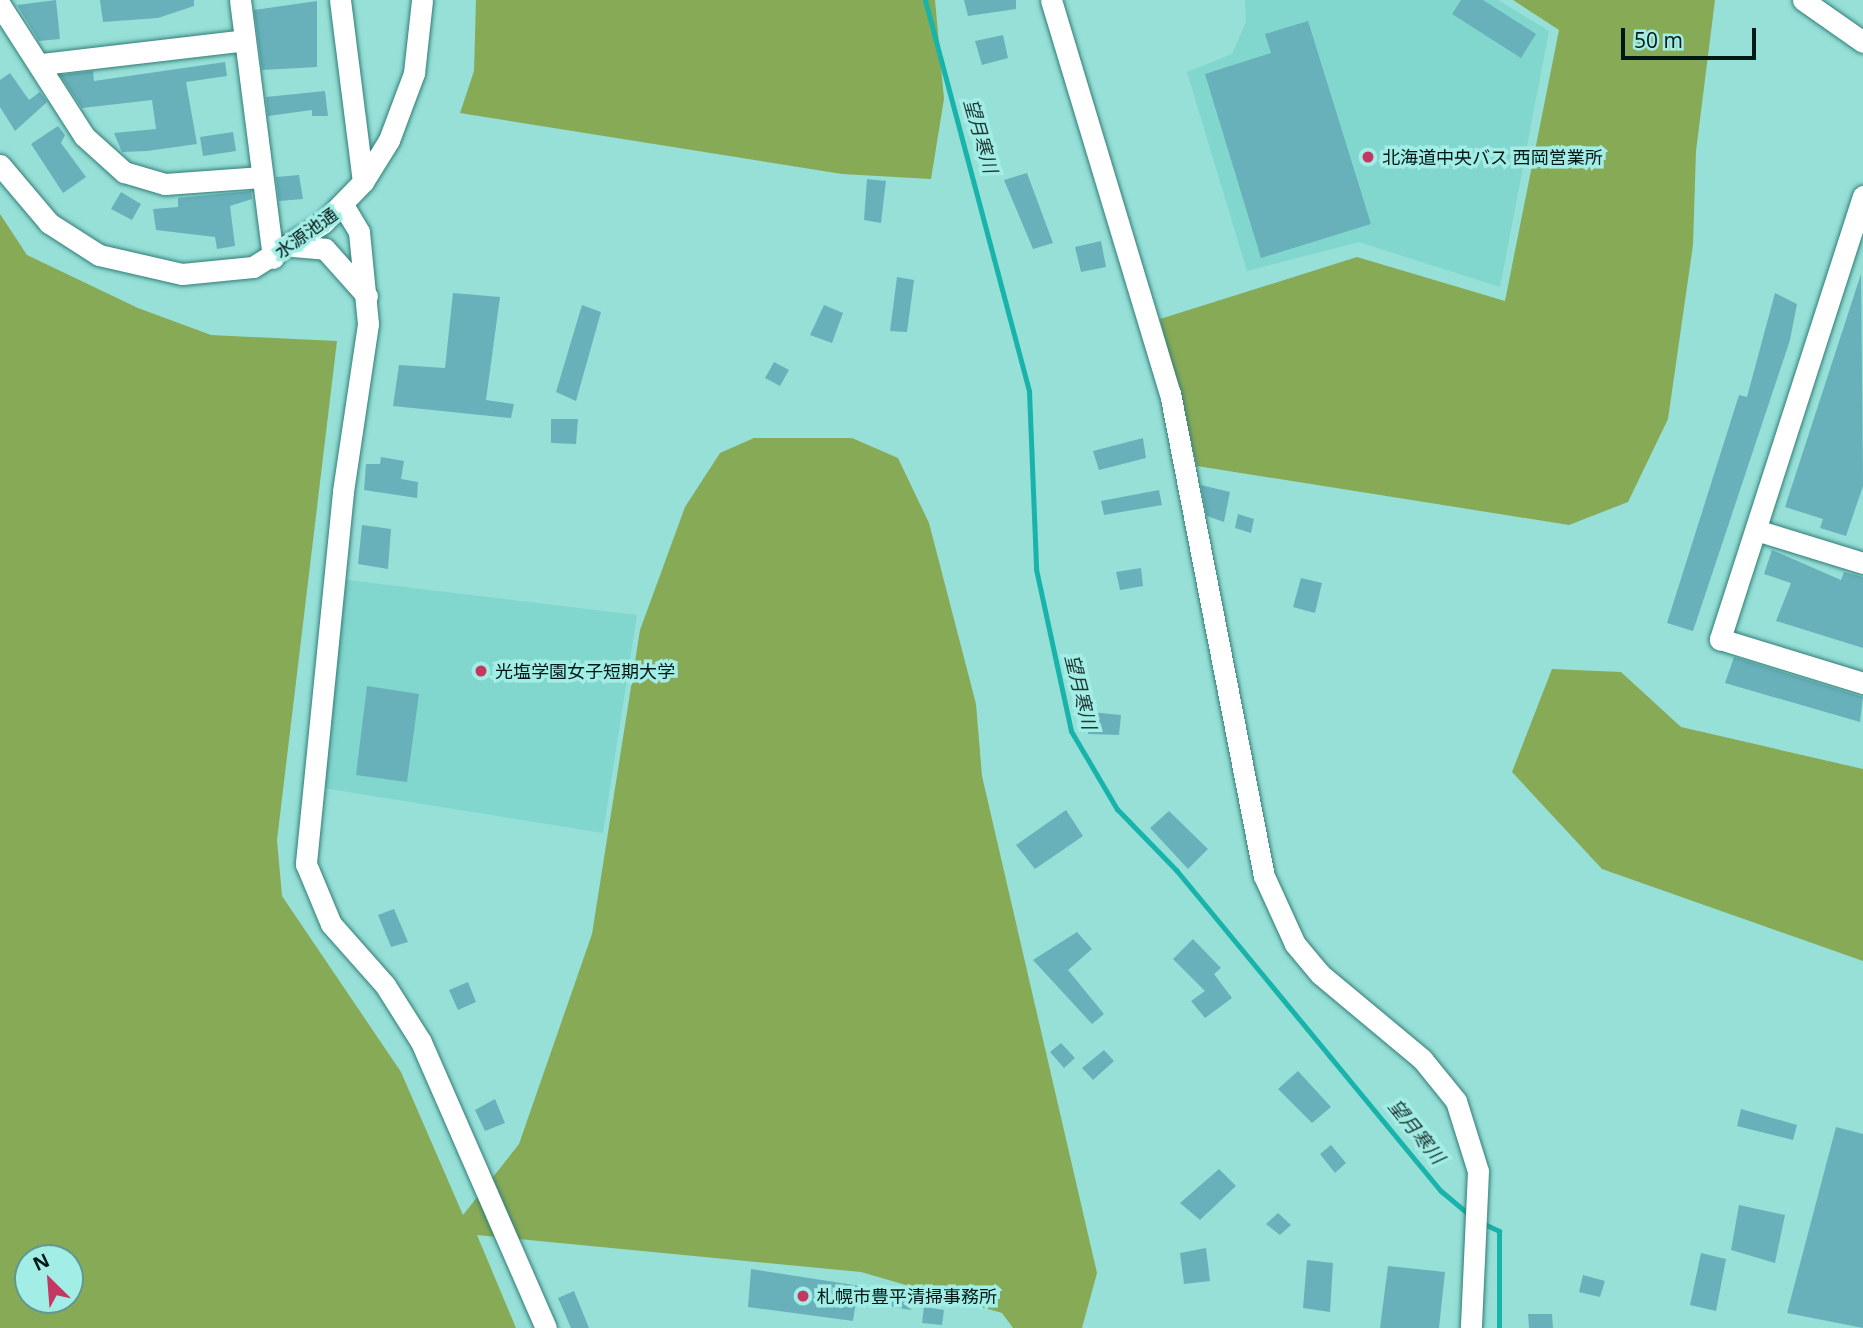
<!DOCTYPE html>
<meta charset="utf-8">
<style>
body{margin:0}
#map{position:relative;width:1863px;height:1328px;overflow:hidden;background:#96e0d8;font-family:"Open Sans","Noto Sans JP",sans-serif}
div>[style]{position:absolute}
.built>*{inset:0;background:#81d6ce}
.forest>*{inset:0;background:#87aa57}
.stream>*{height:5px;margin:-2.5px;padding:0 2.5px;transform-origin:2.5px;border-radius:2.5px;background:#18b3aa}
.building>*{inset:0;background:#68b1bb}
.roads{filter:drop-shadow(0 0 2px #327d77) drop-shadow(0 0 2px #327d77)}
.minor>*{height:21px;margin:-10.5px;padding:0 10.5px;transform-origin:10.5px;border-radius:10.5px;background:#fff}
.dots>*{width:19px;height:19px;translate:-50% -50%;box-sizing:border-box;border:4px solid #a2ede5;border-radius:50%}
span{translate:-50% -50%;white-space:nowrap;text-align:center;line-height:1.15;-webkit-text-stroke:7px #a2ede5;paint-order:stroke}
.poi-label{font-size:18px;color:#001816}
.left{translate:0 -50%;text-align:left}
.street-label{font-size:18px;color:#001816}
.water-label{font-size:19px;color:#1f3634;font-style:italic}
.north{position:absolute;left:14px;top:1244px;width:70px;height:70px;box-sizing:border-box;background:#a2ede5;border:2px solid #619892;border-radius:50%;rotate:335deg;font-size:19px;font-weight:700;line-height:28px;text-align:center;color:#001816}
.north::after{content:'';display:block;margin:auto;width:24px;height:32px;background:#c53760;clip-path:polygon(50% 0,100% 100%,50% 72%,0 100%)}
.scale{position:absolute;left:1621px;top:28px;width:135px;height:32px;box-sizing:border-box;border:4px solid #001816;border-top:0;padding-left:9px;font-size:21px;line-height:24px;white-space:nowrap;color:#001816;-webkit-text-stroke:5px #a2ede5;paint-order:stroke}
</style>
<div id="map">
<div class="built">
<div style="clip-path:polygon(1245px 0,1498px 0,1549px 31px,1500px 287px,1359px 242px,1247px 271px,1187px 72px,1232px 54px,1246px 22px)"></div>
<div style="clip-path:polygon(347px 580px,637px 615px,603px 833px,317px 787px)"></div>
</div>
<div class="forest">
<div style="clip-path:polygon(476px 0,935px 0,944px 99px,931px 179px,842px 174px,460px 113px,474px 71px)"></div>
<div style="clip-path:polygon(1513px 0,1715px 0,1696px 151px,1693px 245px,1668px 419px,1628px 502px,1569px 525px,1197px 466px,1160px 319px,1357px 257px,1505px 301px,1559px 30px)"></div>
<div style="clip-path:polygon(evenodd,0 214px,27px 255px,138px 308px,211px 335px,337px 341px,277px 840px,282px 896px,401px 1072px,463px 1215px,519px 1144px,592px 934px,640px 630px,685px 507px,720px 453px,754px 438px,852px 438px,898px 458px,929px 523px,976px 704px,982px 776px,1097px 1273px,1082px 1328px,1013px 1328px,1002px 1313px,861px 1272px,477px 1235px,516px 1328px,0 1328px,0 214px,28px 1258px,70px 1258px,70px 1300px,28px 1300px,28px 1258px)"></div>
<div style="clip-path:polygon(1552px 669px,1621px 672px,1681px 727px,1863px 769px,1863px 961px,1602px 869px,1512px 772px)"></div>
</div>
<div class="stream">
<div style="left:925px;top:0;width:405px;rotate:75.1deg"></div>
<div style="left:1029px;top:391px;width:178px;rotate:87.7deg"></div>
<div style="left:1036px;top:569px;width:166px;rotate:77.8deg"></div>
<div style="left:1071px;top:731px;width:91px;rotate:59.5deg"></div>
<div style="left:1117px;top:809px;width:86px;rotate:45.9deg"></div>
<div style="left:1177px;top:871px;width:415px;rotate:50.5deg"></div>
<div style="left:1441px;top:1191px;width:39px;rotate:40deg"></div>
<div style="left:1482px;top:1223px;width:19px;rotate:25deg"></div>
<div style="left:1499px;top:1231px;width:97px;rotate:90deg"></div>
</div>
<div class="building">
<div style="clip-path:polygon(56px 0,60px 39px,39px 41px,17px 5px)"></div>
<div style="clip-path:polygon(100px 0,194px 0,194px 6px,158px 18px,103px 22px)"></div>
<div style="clip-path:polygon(964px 0,1016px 0,1016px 9px,968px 16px)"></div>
<div style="clip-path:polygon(1461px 0,1483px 0,1536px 34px,1521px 58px,1452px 14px)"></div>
<div style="clip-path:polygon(317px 1px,317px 67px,262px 70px,254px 10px)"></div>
<div style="clip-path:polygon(1308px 21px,1371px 224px,1261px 258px,1205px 74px,1271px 53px,1265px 34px)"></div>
<div style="clip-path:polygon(1003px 35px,1008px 58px,982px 65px,975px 41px)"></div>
<div style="clip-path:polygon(225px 62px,227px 76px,186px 82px,197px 144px,147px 151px,122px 152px,114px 133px,156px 129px,152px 100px,82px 108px,60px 75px,93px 71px,94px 81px)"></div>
<div style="clip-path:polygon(10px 73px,29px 100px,40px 92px,47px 102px,15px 131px,0 107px,0 80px)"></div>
<div style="clip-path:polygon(325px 91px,328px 116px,312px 116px,312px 110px,268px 116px,266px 97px)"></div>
<div style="clip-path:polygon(58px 126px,65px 135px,61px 143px,86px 177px,63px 193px,31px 144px)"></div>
<div style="clip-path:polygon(233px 132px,236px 151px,203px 156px,200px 137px)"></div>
<div style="clip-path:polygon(1027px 173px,1053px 243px,1033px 249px,1004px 180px)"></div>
<div style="clip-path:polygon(299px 175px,303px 199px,279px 201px,276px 177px)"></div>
<div style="clip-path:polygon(867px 179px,886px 181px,881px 223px,864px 220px)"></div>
<div style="clip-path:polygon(251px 191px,252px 199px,230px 206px,235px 246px,217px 249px,215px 237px,156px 230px,153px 209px,178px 207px,178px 198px)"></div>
<div style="clip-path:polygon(121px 192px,141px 204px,132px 220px,111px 209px)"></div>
<div style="clip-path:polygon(1101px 241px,1106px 267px,1081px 272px,1075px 247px)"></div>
<div style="clip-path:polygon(1861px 274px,1863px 486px,1846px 536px,1820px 528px,1823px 519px,1785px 507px)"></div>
<div style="clip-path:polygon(897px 277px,914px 280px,907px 332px,890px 331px)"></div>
<div style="clip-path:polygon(453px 293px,500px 297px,486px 400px,514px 404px,511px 418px,393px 406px,399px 365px,445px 368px)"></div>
<div style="clip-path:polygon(1775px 293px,1797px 304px,1790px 340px,1693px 631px,1667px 623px,1739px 395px,1747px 397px)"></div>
<div style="clip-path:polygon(582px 305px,601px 312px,576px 401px,556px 392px)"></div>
<div style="clip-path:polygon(824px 305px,843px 313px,832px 343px,810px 335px)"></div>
<div style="clip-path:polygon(774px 362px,789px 370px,780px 386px,765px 378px)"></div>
<div style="clip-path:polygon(551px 419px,578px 419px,576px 444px,551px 443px)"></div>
<div style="clip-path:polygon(1143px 438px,1146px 458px,1099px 470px,1093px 451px)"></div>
<div style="clip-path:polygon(381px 457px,404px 461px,401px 479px,418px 482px,417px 498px,364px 490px,366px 464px,380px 464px)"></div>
<div style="clip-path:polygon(1201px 485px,1230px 492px,1224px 522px,1207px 516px)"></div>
<div style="clip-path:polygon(1159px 490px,1162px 505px,1104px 515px,1101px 501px)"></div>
<div style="clip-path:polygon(1238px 514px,1254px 519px,1251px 533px,1235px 528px)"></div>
<div style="clip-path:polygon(362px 525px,391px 529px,388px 569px,358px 564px)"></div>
<div style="clip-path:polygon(1772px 550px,1841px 580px,1844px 572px,1863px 577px,1863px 648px,1776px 621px,1791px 583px,1764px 574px)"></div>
<div style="clip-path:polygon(1141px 568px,1143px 586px,1120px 590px,1116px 572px)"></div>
<div style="clip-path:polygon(1301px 578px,1322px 583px,1315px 613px,1293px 607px)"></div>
<div style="clip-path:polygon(1734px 657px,1863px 697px,1860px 722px,1725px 683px)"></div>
<div style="clip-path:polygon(367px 686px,419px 694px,407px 782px,356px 775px)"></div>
<div style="clip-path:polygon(1090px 712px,1121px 715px,1119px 735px,1088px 734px)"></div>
<div style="clip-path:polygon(1066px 810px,1083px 836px,1035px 869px,1016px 845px)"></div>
<div style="clip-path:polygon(1169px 811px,1208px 849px,1188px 869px,1150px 828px)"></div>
<div style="clip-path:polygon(394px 909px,408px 942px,391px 947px,378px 915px)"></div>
<div style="clip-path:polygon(1077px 932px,1092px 949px,1068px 970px,1104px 1014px,1092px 1024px,1033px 960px)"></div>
<div style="clip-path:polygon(1193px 939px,1221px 968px,1214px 974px,1232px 998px,1205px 1018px,1191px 1001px,1205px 991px,1173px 959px)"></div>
<div style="clip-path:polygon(468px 982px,476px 1002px,458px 1010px,449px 990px)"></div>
<div style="clip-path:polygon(1061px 1043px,1075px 1058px,1064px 1068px,1050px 1052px)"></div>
<div style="clip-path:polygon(1104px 1050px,1114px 1061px,1093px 1080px,1082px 1068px)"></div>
<div style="clip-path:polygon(1298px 1071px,1331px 1107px,1312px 1123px,1278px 1089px)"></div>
<div style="clip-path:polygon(495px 1099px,505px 1123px,485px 1131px,475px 1110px)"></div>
<div style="clip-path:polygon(1741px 1109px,1797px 1125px,1793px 1140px,1737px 1126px)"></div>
<div style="clip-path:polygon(1836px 1127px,1863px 1134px,1863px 1328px,1787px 1313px)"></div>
<div style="clip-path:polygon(1331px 1145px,1346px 1163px,1335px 1173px,1320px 1154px)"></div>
<div style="clip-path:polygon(1219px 1169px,1236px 1186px,1200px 1220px,1180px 1203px)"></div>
<div style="clip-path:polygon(1739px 1205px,1785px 1215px,1775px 1263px,1731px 1250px)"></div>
<div style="clip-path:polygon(1278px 1213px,1291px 1225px,1280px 1235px,1266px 1224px)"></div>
<div style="clip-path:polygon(1206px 1248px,1210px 1281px,1184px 1284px,1180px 1253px)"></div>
<div style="clip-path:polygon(1701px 1253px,1726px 1259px,1716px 1311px,1690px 1305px)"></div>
<div style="clip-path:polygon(1307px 1260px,1333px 1263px,1330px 1312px,1303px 1308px)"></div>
<div style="clip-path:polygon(1388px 1266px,1445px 1272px,1439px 1328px,1380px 1328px)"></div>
<div style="clip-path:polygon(751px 1269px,912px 1294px,911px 1310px,856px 1301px,853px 1321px,748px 1307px)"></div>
<div style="clip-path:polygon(1583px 1275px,1605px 1281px,1600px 1297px,1579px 1292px)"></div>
<div style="clip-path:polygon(574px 1291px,589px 1328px,571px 1328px,558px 1298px)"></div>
<div style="clip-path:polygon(924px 1307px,944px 1310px,942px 1325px,922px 1323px)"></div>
<div style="clip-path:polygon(1528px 1314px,1552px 1314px,1553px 1328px,1529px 1328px)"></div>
</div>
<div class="roads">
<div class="minor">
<div style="left:240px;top:0;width:260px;rotate:82.7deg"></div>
<div style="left:340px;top:0;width:183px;rotate:82.8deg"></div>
<div style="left:1051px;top:0;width:411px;rotate:73.2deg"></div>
<div style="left:1170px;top:393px;width:492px;rotate:79deg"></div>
<div style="left:1264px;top:876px;width:75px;rotate:65.5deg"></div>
<div style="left:1295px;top:944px;width:39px;rotate:50deg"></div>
<div style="left:1320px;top:974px;width:133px;rotate:39.8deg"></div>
<div style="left:1422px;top:1059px;width:54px;rotate:51deg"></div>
<div style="left:1456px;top:1101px;width:73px;rotate:72.6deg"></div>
<div style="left:1478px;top:1171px;width:157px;rotate:92.6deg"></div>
<div style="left:1803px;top:0;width:73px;rotate:35deg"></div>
<div style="left:0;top:5px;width:156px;rotate:57.3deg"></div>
<div style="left:84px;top:136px;width:54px;rotate:42deg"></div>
<div style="left:124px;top:172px;width:43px;rotate:16.3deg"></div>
<div style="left:165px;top:184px;width:97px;rotate:-4.1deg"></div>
<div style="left:42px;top:64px;width:204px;rotate:-6.7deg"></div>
<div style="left:0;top:165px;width:76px;rotate:49.8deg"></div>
<div style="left:49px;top:223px;width:59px;rotate:32.6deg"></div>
<div style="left:99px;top:255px;width:85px;rotate:12.9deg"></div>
<div style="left:182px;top:274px;width:71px;rotate:-5.6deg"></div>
<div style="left:253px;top:267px;width:83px;rotate:-32.2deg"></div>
<div style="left:323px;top:223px;width:57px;rotate:-45.7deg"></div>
<div style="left:363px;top:182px;width:49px;rotate:-58.2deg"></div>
<div style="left:389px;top:140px;width:72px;rotate:-69.5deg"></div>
<div style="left:414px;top:73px;width:73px;rotate:-83.7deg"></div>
<div style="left:1863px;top:196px;width:466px;rotate:107.9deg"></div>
<div style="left:1720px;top:639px;width:150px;rotate:17.1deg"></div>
<div style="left:343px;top:205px;width:31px;rotate:59deg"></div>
<div style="left:359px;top:232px;width:92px;rotate:84.4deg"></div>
<div style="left:368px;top:324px;width:170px;rotate:98.5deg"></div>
<div style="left:343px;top:492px;width:374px;rotate:95.7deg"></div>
<div style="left:306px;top:864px;width:65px;rotate:67.4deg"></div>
<div style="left:331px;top:924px;width:81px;rotate:48.5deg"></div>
<div style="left:385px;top:985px;width:67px;rotate:57.7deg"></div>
<div style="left:421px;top:1042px;width:312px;rotate:66.4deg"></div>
<div style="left:293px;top:246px;width:32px;rotate:5deg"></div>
<div style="left:325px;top:249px;width:63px;rotate:48.2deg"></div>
<div style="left:1756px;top:530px;width:112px;rotate:17.1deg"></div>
</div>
</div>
<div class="dots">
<div style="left:1368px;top:157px;background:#c53760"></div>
<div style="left:481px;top:671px;background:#c53760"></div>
<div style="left:803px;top:1296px;background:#c53760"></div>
</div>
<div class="poi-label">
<span class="left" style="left:1382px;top:157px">北海道中央バス 西岡営業所</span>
<span class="left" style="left:495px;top:671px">光塩学園女子短期大学</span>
<span class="left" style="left:817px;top:1296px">札幌市豊平清掃事務所</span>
</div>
<div class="street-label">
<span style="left:306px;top:233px;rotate:-36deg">水源池通</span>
</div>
<div class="water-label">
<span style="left:980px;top:136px;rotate:74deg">望月寒川</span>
<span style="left:1080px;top:692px;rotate:76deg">望月寒川</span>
<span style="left:1416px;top:1132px;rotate:51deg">望月寒川</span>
</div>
<div class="north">N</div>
<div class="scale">50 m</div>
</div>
